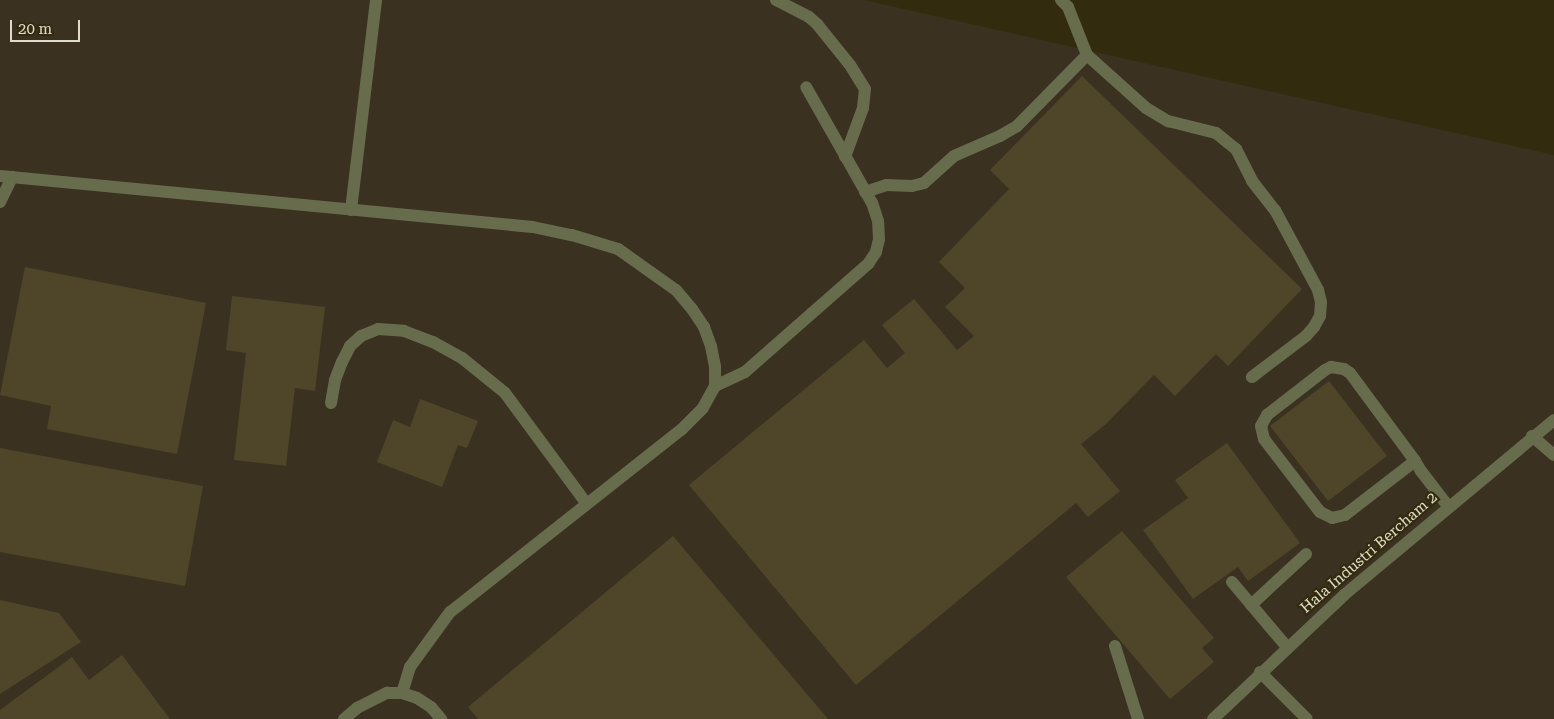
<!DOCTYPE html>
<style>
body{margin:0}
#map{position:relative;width:1554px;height:719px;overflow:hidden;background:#332b0e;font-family:"Roboto Serif",serif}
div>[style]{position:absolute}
.industrial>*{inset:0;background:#3a3121}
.building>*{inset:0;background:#4f4629}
.minor>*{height:12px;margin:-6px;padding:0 6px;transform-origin:6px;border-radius:6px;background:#676c4d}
span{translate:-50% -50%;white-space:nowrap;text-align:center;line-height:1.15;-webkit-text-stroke:4.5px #332b0e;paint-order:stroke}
.street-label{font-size:15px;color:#e0dccb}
.scale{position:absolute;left:10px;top:20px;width:70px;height:22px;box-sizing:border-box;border:2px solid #e0dccb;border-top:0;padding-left:6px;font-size:15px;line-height:18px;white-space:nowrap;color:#e0dccb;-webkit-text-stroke:4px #332b0e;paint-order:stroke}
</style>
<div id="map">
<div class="industrial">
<div style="clip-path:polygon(0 0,864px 0,1554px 155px,1554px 719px,0 719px)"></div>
</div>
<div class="building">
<div style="clip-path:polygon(1082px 76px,1302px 289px,1228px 366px,1216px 354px,1175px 396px,1154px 375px,1106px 424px,1081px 444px,1120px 491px,1088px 517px,1076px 503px,856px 685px,689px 485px,864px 340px,887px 368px,905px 353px,882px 325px,914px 299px,957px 350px,974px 336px,945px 307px,965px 288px,939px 262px,1009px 189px,990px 170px)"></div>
<div style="clip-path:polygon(25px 267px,206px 303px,177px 454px,47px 429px,51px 406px,0 395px)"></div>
<div style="clip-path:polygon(232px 296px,325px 307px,315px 391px,295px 388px,286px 466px,234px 460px,246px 353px,226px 350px)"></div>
<div style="clip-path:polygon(1329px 381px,1387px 456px,1328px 501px,1270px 426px)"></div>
<div style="clip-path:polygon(420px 399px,478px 421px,467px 448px,458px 445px,442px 487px,377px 462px,393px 420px,410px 427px)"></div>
<div style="clip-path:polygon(1227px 443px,1300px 543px,1248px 581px,1238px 567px,1193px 599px,1143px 530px,1188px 498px,1175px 480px)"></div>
<div style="clip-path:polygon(0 448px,203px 486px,185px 586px,0 552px)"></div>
<div style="clip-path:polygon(1122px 531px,1214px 638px,1202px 648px,1214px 662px,1170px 699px,1066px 577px)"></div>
<div style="clip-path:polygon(673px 536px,828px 719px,478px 719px,468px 707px)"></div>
<div style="clip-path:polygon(0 600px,59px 613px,81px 642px,0 694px)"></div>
<div style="clip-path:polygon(122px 655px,170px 719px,0 719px,0 710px,72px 657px,89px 680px)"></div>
</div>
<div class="minor">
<div style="left:776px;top:0;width:37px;rotate:27deg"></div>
<div style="left:809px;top:17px;width:11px;rotate:41deg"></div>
<div style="left:817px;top:24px;width:53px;rotate:51.2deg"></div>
<div style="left:850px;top:65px;width:28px;rotate:58deg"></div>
<div style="left:865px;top:89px;width:19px;rotate:96deg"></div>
<div style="left:863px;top:108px;width:52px;rotate:110.2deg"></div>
<div style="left:1061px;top:0;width:10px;rotate:45deg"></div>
<div style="left:1068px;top:7px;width:52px;rotate:68.4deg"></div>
<div style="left:1087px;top:55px;width:79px;rotate:41.9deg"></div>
<div style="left:1146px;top:108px;width:26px;rotate:31deg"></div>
<div style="left:1168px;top:121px;width:49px;rotate:14deg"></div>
<div style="left:1216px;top:133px;width:26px;rotate:39deg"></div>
<div style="left:1236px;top:149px;width:36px;rotate:63deg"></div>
<div style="left:1252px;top:181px;width:37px;rotate:52deg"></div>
<div style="left:1275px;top:210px;width:91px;rotate:61.7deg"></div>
<div style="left:1318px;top:290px;width:12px;rotate:76deg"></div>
<div style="left:1321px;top:302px;width:14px;rotate:94deg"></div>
<div style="left:1320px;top:316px;width:13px;rotate:119deg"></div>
<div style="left:1314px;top:327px;width:12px;rotate:132deg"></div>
<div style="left:1306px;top:336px;width:68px;rotate:142.8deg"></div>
<div style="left:0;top:176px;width:535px;rotate:5.47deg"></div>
<div style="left:533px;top:227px;width:40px;rotate:12deg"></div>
<div style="left:572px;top:235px;width:48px;rotate:16.9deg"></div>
<div style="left:618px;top:249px;width:71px;rotate:35.3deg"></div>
<div style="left:676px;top:290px;width:25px;rotate:50deg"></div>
<div style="left:692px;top:309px;width:22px;rotate:56deg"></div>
<div style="left:704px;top:327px;width:20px;rotate:70deg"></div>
<div style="left:711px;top:346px;width:20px;rotate:79deg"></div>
<div style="left:715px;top:366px;width:20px;rotate:90deg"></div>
<div style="left:715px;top:386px;width:25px;rotate:119deg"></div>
<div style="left:703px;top:408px;width:30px;rotate:135deg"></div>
<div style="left:682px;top:429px;width:295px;rotate:141.7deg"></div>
<div style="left:450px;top:612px;width:68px;rotate:126deg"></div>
<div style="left:410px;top:667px;width:27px;rotate:107deg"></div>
<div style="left:865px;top:192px;width:22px;rotate:-18deg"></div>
<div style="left:886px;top:185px;width:26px;rotate:2deg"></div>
<div style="left:912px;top:186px;width:12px;rotate:-14deg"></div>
<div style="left:924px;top:183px;width:40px;rotate:-42deg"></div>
<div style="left:954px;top:156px;width:50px;rotate:-23.5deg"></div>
<div style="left:1000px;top:136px;width:20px;rotate:-30deg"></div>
<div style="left:1017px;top:126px;width:100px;rotate:-45.4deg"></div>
<div style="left:0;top:202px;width:28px;rotate:-64deg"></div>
<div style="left:351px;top:210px;width:211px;rotate:-83.2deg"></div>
<div style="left:715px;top:386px;width:33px;rotate:-25deg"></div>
<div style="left:745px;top:372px;width:164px;rotate:-41.3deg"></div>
<div style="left:868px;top:264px;width:14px;rotate:-56deg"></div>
<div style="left:876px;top:252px;width:13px;rotate:-77deg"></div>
<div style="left:879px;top:239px;width:18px;rotate:-93deg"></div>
<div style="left:878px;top:221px;width:19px;rotate:-108deg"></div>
<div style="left:872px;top:203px;width:133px;rotate:-119.6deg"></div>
<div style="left:331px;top:403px;width:23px;rotate:-80deg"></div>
<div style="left:335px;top:380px;width:19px;rotate:-69deg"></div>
<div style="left:342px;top:362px;width:18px;rotate:-63deg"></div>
<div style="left:350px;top:346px;width:15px;rotate:-42deg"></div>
<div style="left:361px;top:336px;width:18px;rotate:-22deg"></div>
<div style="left:378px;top:329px;width:26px;rotate:4deg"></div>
<div style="left:404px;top:331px;width:31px;rotate:21deg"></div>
<div style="left:433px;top:342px;width:33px;rotate:29deg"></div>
<div style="left:462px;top:358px;width:55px;rotate:39.1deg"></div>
<div style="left:505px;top:393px;width:137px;rotate:53.6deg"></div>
<div style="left:1532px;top:436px;width:29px;rotate:41deg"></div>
<div style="left:1415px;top:461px;width:88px;rotate:142.4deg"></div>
<div style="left:1345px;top:515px;width:13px;rotate:167deg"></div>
<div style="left:1332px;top:518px;width:13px;rotate:-153deg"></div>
<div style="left:1320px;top:512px;width:92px;rotate:-127.5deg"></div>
<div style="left:1264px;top:439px;width:13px;rotate:-103deg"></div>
<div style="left:1261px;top:426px;width:13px;rotate:-61deg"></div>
<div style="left:1267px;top:415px;width:73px;rotate:-37.8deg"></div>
<div style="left:1325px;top:370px;width:7px;rotate:-27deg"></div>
<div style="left:1331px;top:367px;width:13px;rotate:9deg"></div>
<div style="left:1344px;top:369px;width:7px;rotate:34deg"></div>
<div style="left:1350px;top:373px;width:109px;rotate:53.5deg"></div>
<div style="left:1415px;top:461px;width:12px;rotate:59deg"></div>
<div style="left:1421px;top:471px;width:44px;rotate:52.4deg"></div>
<div style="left:1232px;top:582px;width:85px;rotate:49.8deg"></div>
<div style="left:1251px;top:605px;width:75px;rotate:-42.8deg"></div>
<div style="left:1115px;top:646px;width:77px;rotate:72.5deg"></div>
<div style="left:1260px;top:672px;width:66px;rotate:45deg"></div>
<div style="left:344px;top:719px;width:17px;rotate:-40deg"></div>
<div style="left:357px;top:708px;width:34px;rotate:-27deg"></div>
<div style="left:387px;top:693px;width:15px"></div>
<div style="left:402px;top:693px;width:16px;rotate:18deg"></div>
<div style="left:417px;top:698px;width:17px;rotate:33deg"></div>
<div style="left:431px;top:707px;width:16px;rotate:50deg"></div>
<div style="left:1213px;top:719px;width:180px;rotate:-43.4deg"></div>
<div style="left:1344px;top:595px;width:273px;rotate:-39.8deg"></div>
</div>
<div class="street-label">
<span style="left:1369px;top:553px;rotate:-41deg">Hala Industri Bercham 2</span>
</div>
<div class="scale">20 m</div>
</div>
